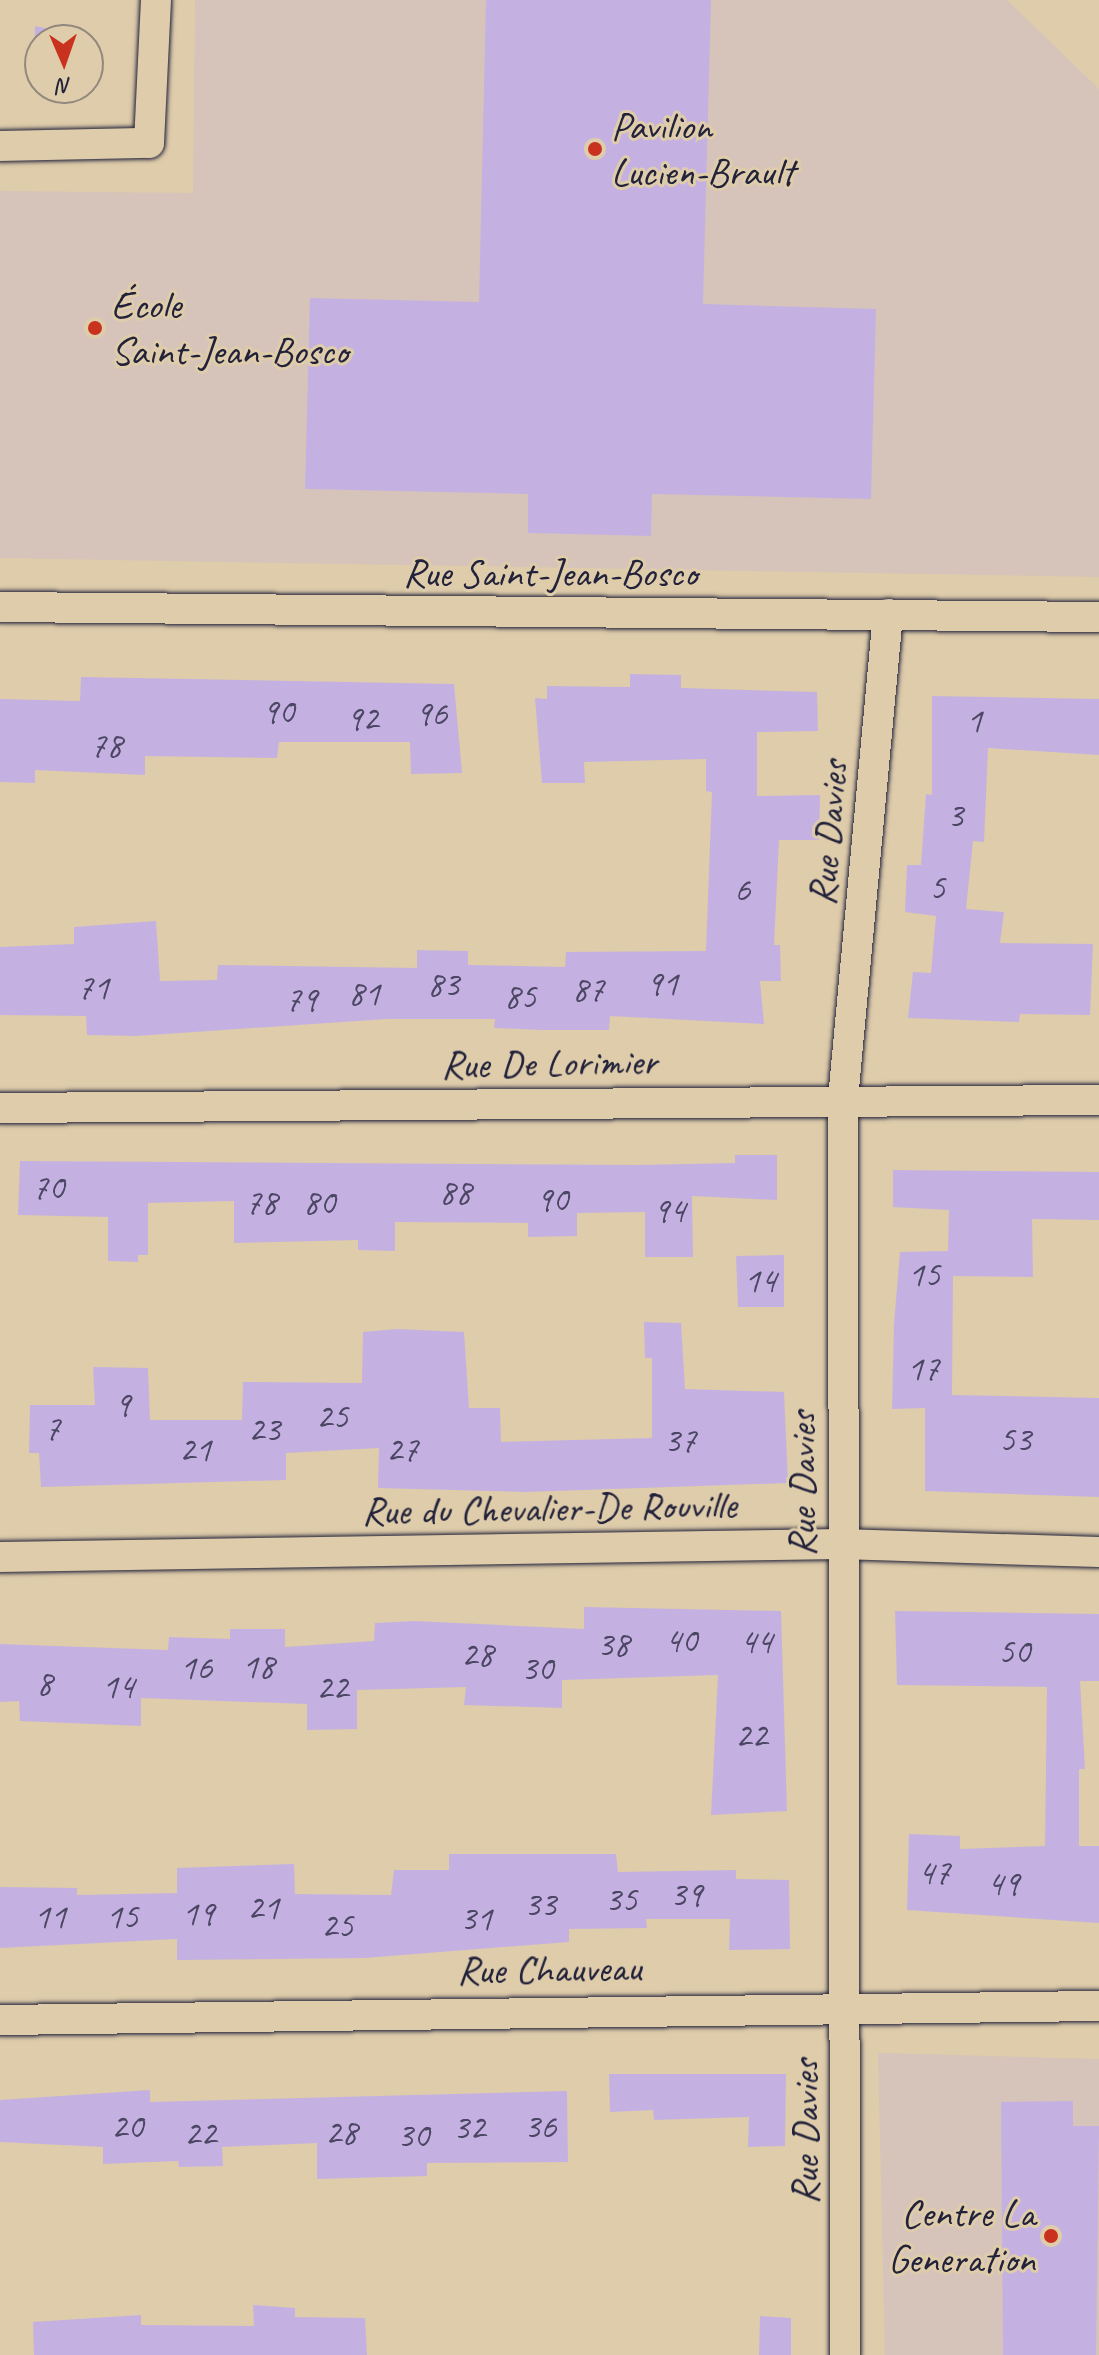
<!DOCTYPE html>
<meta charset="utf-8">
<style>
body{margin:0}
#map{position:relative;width:1099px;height:2355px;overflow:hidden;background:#deccaa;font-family:Caveat,sans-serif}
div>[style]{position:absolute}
.built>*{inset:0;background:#d6c4ba}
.building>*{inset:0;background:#c5b1e1}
.roads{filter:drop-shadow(0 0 2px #22223b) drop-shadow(0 0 2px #22223b)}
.street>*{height:30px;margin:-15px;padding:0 15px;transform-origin:15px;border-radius:15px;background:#deccaa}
.dots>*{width:22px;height:22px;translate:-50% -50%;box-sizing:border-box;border:4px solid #deccaa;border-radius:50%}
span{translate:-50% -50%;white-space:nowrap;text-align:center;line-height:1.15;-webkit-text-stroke:6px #deccaa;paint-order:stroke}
.number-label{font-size:36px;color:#4b4664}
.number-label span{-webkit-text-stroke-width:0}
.poi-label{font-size:40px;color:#22223b}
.left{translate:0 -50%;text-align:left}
.right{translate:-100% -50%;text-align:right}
.street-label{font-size:40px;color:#22223b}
.north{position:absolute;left:24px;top:24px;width:80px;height:80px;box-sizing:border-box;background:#deccaa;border:2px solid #93887e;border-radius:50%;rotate:178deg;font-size:22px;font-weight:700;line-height:32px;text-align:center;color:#22223b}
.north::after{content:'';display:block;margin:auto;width:28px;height:36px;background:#c8321e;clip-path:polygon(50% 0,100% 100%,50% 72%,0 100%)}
</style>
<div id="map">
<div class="built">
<div style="clip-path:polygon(195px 0,1007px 0,1099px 89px,1099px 577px,0 558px,0 191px,193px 193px)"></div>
<div style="clip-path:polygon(878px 2053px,1099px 2059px,1099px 2355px,885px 2355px)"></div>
</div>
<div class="building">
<div style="clip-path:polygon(486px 0,711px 0,703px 304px,876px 309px,871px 499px,652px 494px,651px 536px,528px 533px,528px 494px,305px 489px,310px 298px,479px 302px)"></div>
<div style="clip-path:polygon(evenodd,35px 26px,94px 38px,92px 91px,34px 88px,35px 26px,40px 40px,88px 40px,88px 88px,40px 88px,40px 40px)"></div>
<div style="clip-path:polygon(630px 674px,681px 675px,681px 688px,817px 692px,818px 731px,757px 732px,757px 796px,820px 795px,819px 840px,779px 840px,774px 945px,780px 945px,781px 981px,760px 981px,764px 1024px,610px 1016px,609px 1030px,541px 1030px,494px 1028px,495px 1019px,387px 1019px,136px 1036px,87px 1035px,86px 1016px,0 1015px,0 947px,74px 944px,74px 927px,156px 921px,160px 981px,217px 980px,218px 965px,417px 968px,417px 950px,468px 951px,468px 965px,565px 967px,566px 952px,706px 951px,712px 792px,706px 791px,706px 759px,584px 762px,585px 783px,542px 783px,535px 698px,547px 699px,547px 686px,630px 687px)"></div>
<div style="clip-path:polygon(81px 677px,454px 684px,462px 773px,411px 774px,410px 742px,279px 742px,277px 758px,145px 756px,145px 775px,35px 770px,35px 783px,0 782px,0 699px,80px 701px)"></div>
<div style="clip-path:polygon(932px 696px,1099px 699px,1099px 755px,988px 748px,984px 842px,973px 841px,966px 909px,1004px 912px,1000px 943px,1093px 944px,1090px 1015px,1020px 1014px,1019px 1022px,908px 1018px,913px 972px,931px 973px,936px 916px,905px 912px,907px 865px,921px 865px,926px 794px,932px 795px)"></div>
<div style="clip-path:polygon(735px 1155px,777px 1155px,777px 1200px,692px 1196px,693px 1257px,645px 1257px,645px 1212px,577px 1213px,577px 1236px,528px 1237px,528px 1223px,395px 1222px,395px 1251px,358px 1250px,358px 1240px,234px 1243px,234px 1201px,148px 1203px,148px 1255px,138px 1255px,138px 1262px,108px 1261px,108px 1217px,18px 1215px,20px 1161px,640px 1165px,735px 1163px)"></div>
<div style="clip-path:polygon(893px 1170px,1099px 1172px,1099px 1220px,1032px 1219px,1033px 1277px,953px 1276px,952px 1395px,1099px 1398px,1099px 1497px,925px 1491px,925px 1408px,892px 1409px,894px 1324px,900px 1252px,948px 1251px,949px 1210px,893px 1207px)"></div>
<div style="clip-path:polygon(784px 1255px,784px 1307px,738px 1307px,736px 1256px)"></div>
<div style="clip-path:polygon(644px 1322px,681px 1323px,685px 1389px,784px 1392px,788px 1483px,525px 1492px,378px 1488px,379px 1448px,286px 1453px,286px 1480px,41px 1487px,39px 1453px,29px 1453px,30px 1405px,95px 1405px,93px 1367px,148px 1368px,150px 1420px,242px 1420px,243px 1382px,362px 1383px,363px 1332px,397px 1329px,464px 1332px,469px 1408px,500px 1408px,501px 1442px,652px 1438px,652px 1358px,645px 1358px)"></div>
<div style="clip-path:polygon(584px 1607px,781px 1611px,787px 1811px,711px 1815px,718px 1675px,562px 1680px,562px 1708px,464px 1705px,466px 1687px,357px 1690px,357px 1729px,307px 1730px,307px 1704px,141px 1698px,141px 1726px,20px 1721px,19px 1701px,0 1702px,0 1644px,168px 1650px,169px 1637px,230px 1639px,230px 1629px,285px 1629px,285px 1647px,374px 1641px,375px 1623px,415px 1621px,584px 1629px)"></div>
<div style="clip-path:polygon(895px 1611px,1099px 1614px,1099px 1681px,1080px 1681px,1085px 1769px,1079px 1769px,1079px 1846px,1099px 1846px,1099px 1923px,907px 1910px,909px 1834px,960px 1836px,960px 1849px,1045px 1846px,1047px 1687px,897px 1685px)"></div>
<div style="clip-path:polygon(449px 1854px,616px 1854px,618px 1872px,736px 1870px,736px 1879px,789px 1880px,790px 1949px,729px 1950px,730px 1919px,646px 1919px,647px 1928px,569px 1929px,569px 1942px,364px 1958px,177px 1960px,177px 1939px,0 1948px,0 1887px,77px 1888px,77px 1895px,177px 1893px,177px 1868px,294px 1864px,295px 1894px,391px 1895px,394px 1870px,449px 1870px)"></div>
<div style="clip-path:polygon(609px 2074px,786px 2074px,785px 2146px,748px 2147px,749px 2117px,654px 2120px,653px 2110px,610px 2112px)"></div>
<div style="clip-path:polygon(150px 2090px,150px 2102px,567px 2091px,568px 2162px,427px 2163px,427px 2176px,317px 2179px,317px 2143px,222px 2147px,223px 2166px,179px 2167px,178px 2161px,103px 2164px,103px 2147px,0 2142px,0 2100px)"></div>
<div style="clip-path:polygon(1073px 2101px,1073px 2126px,1099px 2126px,1096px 2355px,1003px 2355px,1001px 2102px)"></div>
<div style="clip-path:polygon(253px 2305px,295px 2308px,295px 2317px,365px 2318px,367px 2355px,34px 2355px,33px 2322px,141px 2315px,141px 2325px,254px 2326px)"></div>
<div style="clip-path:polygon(760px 2316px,791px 2318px,791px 2355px,759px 2355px)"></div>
</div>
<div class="roads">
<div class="street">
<div style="left:0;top:146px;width:149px;rotate:-1.2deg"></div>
<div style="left:149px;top:143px;width:143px;rotate:-87.2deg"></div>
<div style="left:0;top:607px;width:1099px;rotate:0.52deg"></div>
<div style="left:0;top:1108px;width:1099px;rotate:-0.42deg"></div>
<div style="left:0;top:1557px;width:841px;rotate:-0.89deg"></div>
<div style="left:841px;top:1544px;width:258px;rotate:1.8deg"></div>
<div style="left:0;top:2020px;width:1099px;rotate:-0.73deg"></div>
<div style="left:845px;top:2355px;width:1256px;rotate:-90.09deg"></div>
<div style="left:843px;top:1099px;width:487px;rotate:-84.7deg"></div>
</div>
</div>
<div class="dots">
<div style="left:595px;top:149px;background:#c8321e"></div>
<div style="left:95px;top:328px;background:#c8321e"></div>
<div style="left:1051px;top:2236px;background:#c8321e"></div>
</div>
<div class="number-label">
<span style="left:278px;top:712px">90</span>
<span style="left:431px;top:714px">96</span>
<span style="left:362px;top:719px">92</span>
<span style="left:974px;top:721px">1</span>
<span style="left:106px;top:746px">78</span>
<span style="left:955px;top:816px">3</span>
<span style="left:937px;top:888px">5</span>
<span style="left:742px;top:890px">6</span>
<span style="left:662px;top:984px">91</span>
<span style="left:443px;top:985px">83</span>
<span style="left:93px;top:988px">71</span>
<span style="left:588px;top:990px">87</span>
<span style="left:364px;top:994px">81</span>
<span style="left:520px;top:997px">85</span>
<span style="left:301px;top:1000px">79</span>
<span style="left:48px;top:1188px">70</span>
<span style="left:455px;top:1193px">88</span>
<span style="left:552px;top:1200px">90</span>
<span style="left:261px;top:1203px">78</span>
<span style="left:319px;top:1203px">80</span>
<span style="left:669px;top:1211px">94</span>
<span style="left:924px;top:1275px">15</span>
<span style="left:760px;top:1281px">14</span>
<span style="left:923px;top:1369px">17</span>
<span style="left:122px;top:1405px">9</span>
<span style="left:332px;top:1417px">25</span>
<span style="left:52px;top:1429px">7</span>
<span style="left:264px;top:1430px">23</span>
<span style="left:1015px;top:1440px">53</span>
<span style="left:680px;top:1441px">37</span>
<span style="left:195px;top:1450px">21</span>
<span style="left:402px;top:1450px">27</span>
<span style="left:681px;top:1641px">40</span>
<span style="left:756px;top:1642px">44</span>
<span style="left:613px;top:1645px">38</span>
<span style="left:1014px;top:1652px">50</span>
<span style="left:477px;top:1655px">28</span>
<span style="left:258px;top:1667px">18</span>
<span style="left:196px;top:1668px">16</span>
<span style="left:537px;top:1669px">30</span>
<span style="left:44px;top:1684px">8</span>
<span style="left:118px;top:1687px">14</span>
<span style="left:332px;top:1688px">22</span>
<span style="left:751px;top:1736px">22</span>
<span style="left:934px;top:1873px">47</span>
<span style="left:1003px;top:1884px">49</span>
<span style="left:686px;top:1895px">39</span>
<span style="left:621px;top:1900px">35</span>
<span style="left:540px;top:1905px">33</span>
<span style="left:263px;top:1908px">21</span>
<span style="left:198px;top:1914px">19</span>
<span style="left:50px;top:1917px">11</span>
<span style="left:122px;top:1917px">15</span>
<span style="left:476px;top:1919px">31</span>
<span style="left:337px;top:1926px">25</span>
<span style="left:127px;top:2127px">20</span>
<span style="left:540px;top:2127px">36</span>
<span style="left:469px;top:2128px">32</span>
<span style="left:341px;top:2133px">28</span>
<span style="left:200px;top:2134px">22</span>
<span style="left:413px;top:2136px">30</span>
</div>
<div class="poi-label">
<span class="left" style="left:611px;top:149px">Pavilion<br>Lucien-Brault</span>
<span class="left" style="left:111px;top:328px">École<br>Saint-Jean-Bosco</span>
<span class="right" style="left:1035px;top:2236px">Centre La<br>Generation</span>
</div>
<div class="street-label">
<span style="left:550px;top:573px">Rue Saint-Jean-Bosco</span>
<span style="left:828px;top:833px;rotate:-85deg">Rue Davies</span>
<span style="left:549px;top:1063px;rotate:-1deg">Rue De Lorimier</span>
<span style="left:802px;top:1484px;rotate:-90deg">Rue Davies</span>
<span style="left:549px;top:1508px;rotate:-1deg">Rue du Chevalier-De Rouville</span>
<span style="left:549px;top:1969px;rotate:-1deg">Rue Chauveau</span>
<span style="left:805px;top:2132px;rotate:-90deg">Rue Davies</span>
</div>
<div class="north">N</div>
</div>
